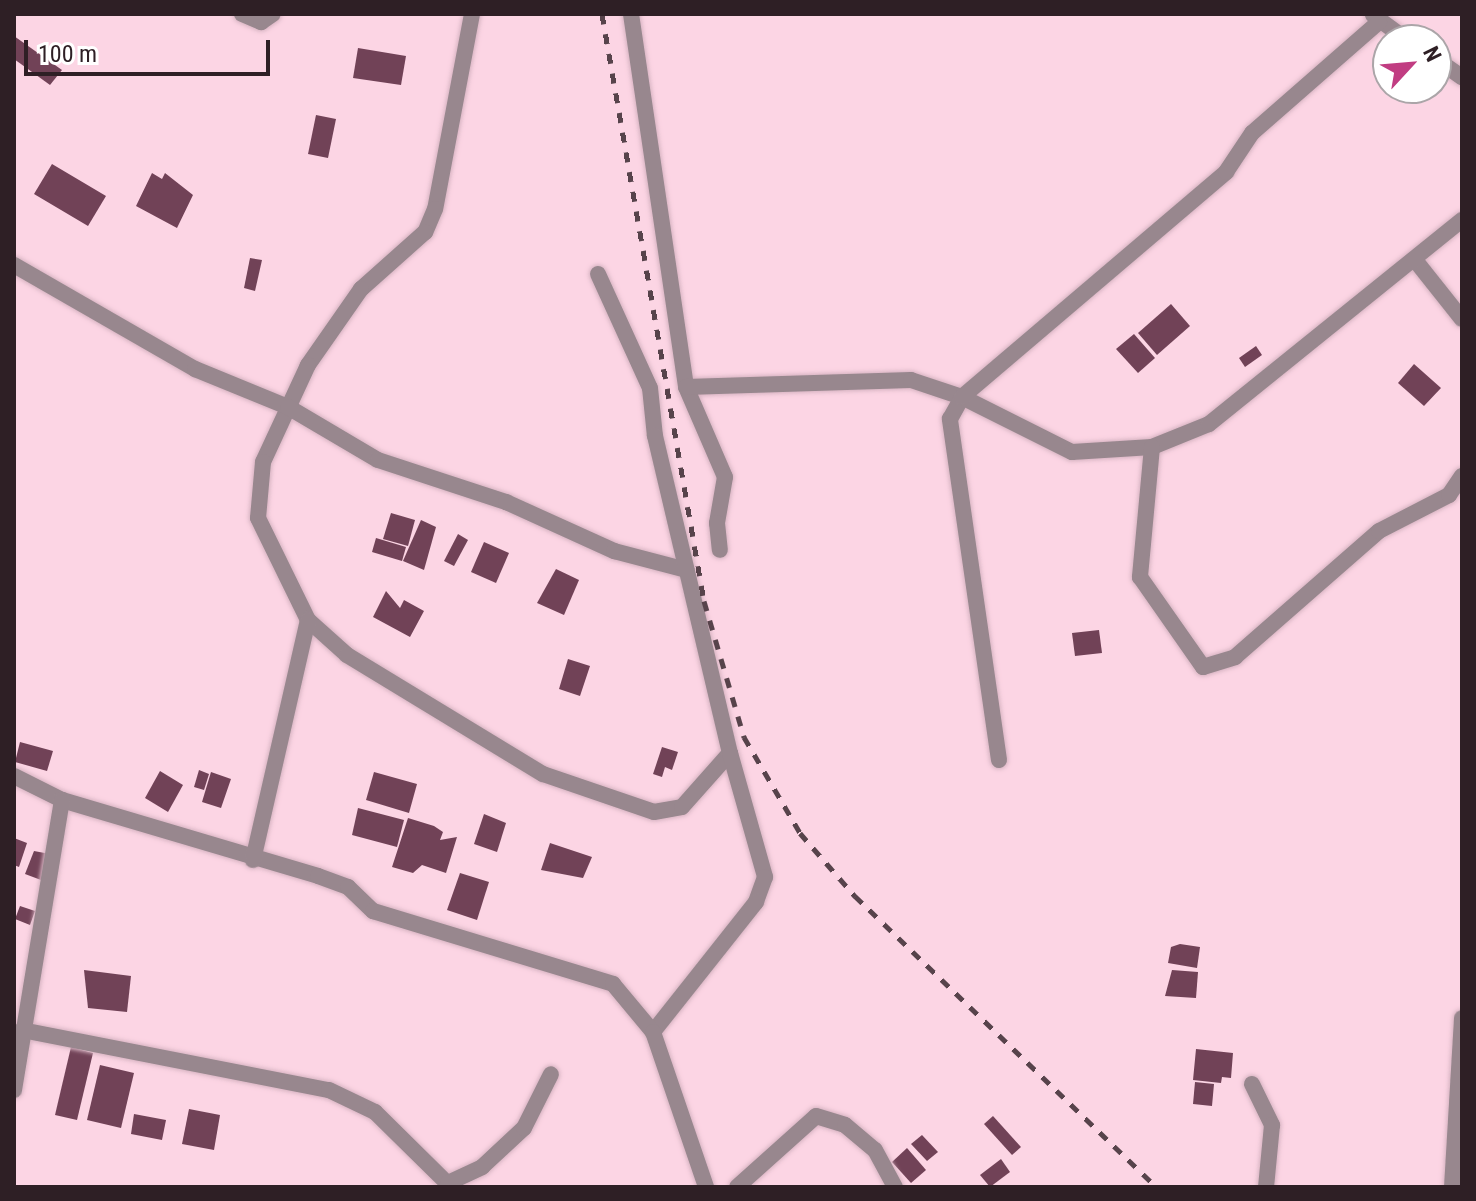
<!DOCTYPE html>
<style>
body{margin:0}
#map{position:relative;width:1476px;height:1201px;overflow:hidden;background:#fcd5e4;font-family:"Roboto Condensed",sans-serif}
div>[style]{position:absolute}
.building>*{inset:0;background:#714257}
.roads{filter:drop-shadow(0 0 2px #d7b4c2) drop-shadow(0 0 2px #d7b4c2)}
.minor>*{height:16px;margin:-8px;padding:0 8px;transform-origin:8px;border-radius:8px;background:#98878e}
.rail>*{height:5px;margin-top:-2.5px;transform-origin:0;background:repeating-linear-gradient(90deg,#57434b 0 10px,transparent 0 20px)}
span{translate:-50% -50%;white-space:nowrap;text-align:center;line-height:1.15;-webkit-text-stroke:8px #fff;paint-order:stroke}
.frame{position:absolute;inset:0;border:16px solid #2e1f25;pointer-events:none}
.north{position:absolute;left:1372px;top:24px;width:80px;height:80px;box-sizing:border-box;background:#fff;border:2px solid #aba5a8;border-radius:50%;rotate:64deg;font-size:22px;font-weight:700;line-height:32px;text-align:center;color:#2e1f25}
.north::after{content:'';display:block;margin:auto;width:28px;height:36px;background:#c13d82;clip-path:polygon(50% 0,100% 100%,50% 72%,0 100%)}
.scale{position:absolute;left:24px;top:40px;width:246px;height:36px;box-sizing:border-box;border:4px solid #2e1f25;border-top:0;padding-left:10px;font-size:24px;line-height:28px;white-space:nowrap;color:#2e1f25;-webkit-text-stroke:6px #fff;paint-order:stroke}
</style>
<div id="map">
<div class="building">
<div style="clip-path:polygon(14px 36px,62px 70px,50px 85px,14px 59px)"></div>
<div style="clip-path:polygon(358px 48px,406px 56px,401px 85px,353px 78px)"></div>
<div style="clip-path:polygon(316px 115px,336px 119px,328px 158px,308px 154px)"></div>
<div style="clip-path:polygon(52px 164px,106px 196px,88px 226px,34px 194px)"></div>
<div style="clip-path:polygon(152px 173px,162px 179px,165px 173px,193px 195px,177px 228px,136px 206px)"></div>
<div style="clip-path:polygon(250px 258px,262px 260px,255px 291px,244px 288px)"></div>
<div style="clip-path:polygon(1171px 304px,1190px 326px,1157px 355px,1138px 333px)"></div>
<div style="clip-path:polygon(1134px 334px,1155px 358px,1138px 373px,1116px 349px)"></div>
<div style="clip-path:polygon(1256px 346px,1262px 355px,1245px 367px,1239px 358px)"></div>
<div style="clip-path:polygon(1414px 364px,1441px 388px,1424px 406px,1398px 383px)"></div>
<div style="clip-path:polygon(391px 513px,415px 520px,408px 546px,383px 539px)"></div>
<div style="clip-path:polygon(421px 520px,436px 527px,424px 570px,403px 561px)"></div>
<div style="clip-path:polygon(458px 534px,468px 540px,454px 566px,444px 561px)"></div>
<div style="clip-path:polygon(376px 538px,406px 547px,402px 561px,372px 552px)"></div>
<div style="clip-path:polygon(484px 542px,509px 553px,496px 583px,471px 572px)"></div>
<div style="clip-path:polygon(556px 569px,579px 580px,564px 615px,537px 603px)"></div>
<div style="clip-path:polygon(386px 591px,400px 608px,404px 600px,424px 611px,410px 637px,373px 617px)"></div>
<div style="clip-path:polygon(1099px 630px,1102px 653px,1075px 656px,1072px 633px)"></div>
<div style="clip-path:polygon(568px 659px,590px 666px,580px 696px,559px 689px)"></div>
<div style="clip-path:polygon(20px 742px,53px 751px,47px 771px,15px 762px)"></div>
<div style="clip-path:polygon(662px 747px,678px 752px,672px 770px,665px 767px,662px 777px,653px 774px)"></div>
<div style="clip-path:polygon(199px 770px,209px 774px,204px 790px,194px 787px)"></div>
<div style="clip-path:polygon(160px 771px,183px 785px,168px 812px,145px 798px)"></div>
<div style="clip-path:polygon(211px 772px,231px 779px,221px 808px,202px 802px)"></div>
<div style="clip-path:polygon(374px 772px,417px 784px,409px 813px,366px 800px)"></div>
<div style="clip-path:polygon(358px 808px,404px 820px,397px 847px,352px 835px)"></div>
<div style="clip-path:polygon(484px 814px,506px 823px,497px 852px,474px 844px)"></div>
<div style="clip-path:polygon(408px 818px,434px 826px,443px 832px,440px 840px,457px 837px,446px 873px,422px 865px,413px 873px,392px 867px)"></div>
<div style="clip-path:polygon(14px 838px,27px 843px,19px 867px,14px 865px)"></div>
<div style="clip-path:polygon(550px 843px,592px 857px,583px 878px,541px 870px)"></div>
<div style="clip-path:polygon(34px 851px,50px 854px,41px 880px,25px 874px)"></div>
<div style="clip-path:polygon(460px 873px,489px 882px,477px 920px,447px 910px)"></div>
<div style="clip-path:polygon(20px 906px,35px 911px,30px 925px,15px 919px)"></div>
<div style="clip-path:polygon(1180px 944px,1200px 947px,1197px 968px,1168px 963px,1171px 947px)"></div>
<div style="clip-path:polygon(84px 970px,131px 976px,127px 1012px,88px 1008px)"></div>
<div style="clip-path:polygon(1172px 970px,1198px 972px,1196px 998px,1165px 996px)"></div>
<div style="clip-path:polygon(71px 1047px,93px 1053px,77px 1120px,55px 1115px)"></div>
<div style="clip-path:polygon(1196px 1049px,1233px 1053px,1231px 1078px,1222px 1077px,1221px 1083px,1193px 1080px)"></div>
<div style="clip-path:polygon(100px 1065px,134px 1073px,121px 1128px,87px 1120px)"></div>
<div style="clip-path:polygon(1195px 1082px,1214px 1084px,1212px 1106px,1193px 1104px)"></div>
<div style="clip-path:polygon(189px 1109px,220px 1115px,214px 1150px,182px 1144px)"></div>
<div style="clip-path:polygon(134px 1114px,166px 1120px,162px 1140px,131px 1134px)"></div>
<div style="clip-path:polygon(993px 1116px,1021px 1147px,1012px 1155px,984px 1124px)"></div>
<div style="clip-path:polygon(922px 1135px,938px 1152px,927px 1161px,911px 1144px)"></div>
<div style="clip-path:polygon(907px 1148px,926px 1170px,911px 1183px,892px 1162px)"></div>
<div style="clip-path:polygon(1001px 1159px,1010px 1172px,990px 1187px,980px 1175px)"></div>
</div>
<div class="roads">
<div class="minor">
<div style="left:242px;top:14px;width:21px;rotate:23deg"></div>
<div style="left:261px;top:22px;width:14px;rotate:-34deg"></div>
<div style="left:472px;top:14px;width:198px;rotate:100.7deg"></div>
<div style="left:435px;top:209px;width:25px;rotate:113deg"></div>
<div style="left:425px;top:232px;width:86px;rotate:138.3deg"></div>
<div style="left:361px;top:289px;width:93px;rotate:124.9deg"></div>
<div style="left:308px;top:365px;width:107px;rotate:114.9deg"></div>
<div style="left:263px;top:462px;width:56px;rotate:95.1deg"></div>
<div style="left:258px;top:518px;width:114px;rotate:63.9deg"></div>
<div style="left:308px;top:620px;width:52px;rotate:41.9deg"></div>
<div style="left:347px;top:655px;width:229px;rotate:31.3deg"></div>
<div style="left:543px;top:774px;width:117px;rotate:18.9deg"></div>
<div style="left:654px;top:812px;width:28px;rotate:-10deg"></div>
<div style="left:682px;top:807px;width:72px;rotate:-48.4deg"></div>
<div style="left:631px;top:14px;width:377px;rotate:81.6deg"></div>
<div style="left:686px;top:387px;width:98px;rotate:66.6deg"></div>
<div style="left:725px;top:477px;width:47px;rotate:99.9deg"></div>
<div style="left:717px;top:523px;width:27px;rotate:84deg"></div>
<div style="left:1373px;top:15px;width:42px;rotate:36.3deg"></div>
<div style="left:1436px;top:59px;width:32px;rotate:35deg"></div>
<div style="left:1415px;top:260px;width:75px;rotate:51.5deg"></div>
<div style="left:14px;top:265px;width:209px;rotate:29.9deg"></div>
<div style="left:195px;top:369px;width:100px;rotate:22.2deg"></div>
<div style="left:288px;top:407px;width:104px;rotate:30.5deg"></div>
<div style="left:378px;top:460px;width:135px;rotate:18.2deg"></div>
<div style="left:506px;top:502px;width:119px;rotate:24.4deg"></div>
<div style="left:614px;top:551px;width:75px;rotate:14.6deg"></div>
<div style="left:598px;top:274px;width:125px;rotate:65.5deg"></div>
<div style="left:650px;top:388px;width:48px;rotate:84.1deg"></div>
<div style="left:655px;top:436px;width:326px;rotate:76.7deg"></div>
<div style="left:730px;top:753px;width:129px;rotate:74.2deg"></div>
<div style="left:765px;top:877px;width:27px;rotate:110deg"></div>
<div style="left:756px;top:902px;width:166px;rotate:128.4deg"></div>
<div style="left:686px;top:387px;width:225px;rotate:-1.8deg"></div>
<div style="left:911px;top:380px;width:54px;rotate:18.4deg"></div>
<div style="left:962px;top:397px;width:123px;rotate:26.6deg"></div>
<div style="left:1072px;top:452px;width:80px;rotate:-3.6deg"></div>
<div style="left:1152px;top:447px;width:61px;rotate:-22deg"></div>
<div style="left:1209px;top:424px;width:325px;rotate:-38.9deg"></div>
<div style="left:1152px;top:447px;width:131px;rotate:95.3deg"></div>
<div style="left:1140px;top:577px;width:110px;rotate:55deg"></div>
<div style="left:1203px;top:667px;width:34px;rotate:-17deg"></div>
<div style="left:1235px;top:657px;width:191px;rotate:-41.2deg"></div>
<div style="left:1379px;top:531px;width:79px;rotate:-27.2deg"></div>
<div style="left:1449px;top:495px;width:23px;rotate:-56deg"></div>
<div style="left:999px;top:760px;width:345px;rotate:-98.2deg"></div>
<div style="left:950px;top:419px;width:25px;rotate:-61deg"></div>
<div style="left:962px;top:397px;width:347px;rotate:-40.4deg"></div>
<div style="left:1226px;top:172px;width:47px;rotate:-56.3deg"></div>
<div style="left:1252px;top:133px;width:169px;rotate:-41.2deg"></div>
<div style="left:14px;top:776px;width:54px;rotate:26.6deg"></div>
<div style="left:62px;top:800px;width:267px;rotate:16.5deg"></div>
<div style="left:318px;top:876px;width:32px;rotate:20deg"></div>
<div style="left:348px;top:887px;width:35px;rotate:44deg"></div>
<div style="left:373px;top:911px;width:251px;rotate:16.9deg"></div>
<div style="left:613px;top:984px;width:62px;rotate:50.2deg"></div>
<div style="left:653px;top:1032px;width:164px;rotate:71.1deg"></div>
<div style="left:253px;top:860px;width:246px;rotate:-77.1deg"></div>
<div style="left:22px;top:1030px;width:313px;rotate:11.1deg"></div>
<div style="left:329px;top:1090px;width:51px;rotate:25.6deg"></div>
<div style="left:375px;top:1112px;width:107px;rotate:44.6deg"></div>
<div style="left:1252px;top:1084px;width:46px;rotate:64deg"></div>
<div style="left:1272px;top:1125px;width:62px;rotate:95.5deg"></div>
<div style="left:14px;top:1090px;width:294px;rotate:-80.6deg"></div>
<div style="left:448px;top:1183px;width:38px;rotate:-25deg"></div>
<div style="left:482px;top:1167px;width:57px;rotate:-42.9deg"></div>
<div style="left:524px;top:1128px;width:60px;rotate:-63.4deg"></div>
<div style="left:737px;top:1187px;width:106px;rotate:-41.9deg"></div>
<div style="left:816px;top:1116px;width:30px;rotate:17deg"></div>
<div style="left:845px;top:1125px;width:39px;rotate:40deg"></div>
<div style="left:875px;top:1150px;width:42px;rotate:61.6deg"></div>
<div style="left:1452px;top:1187px;width:169px;rotate:-86.6deg"></div>
</div>
</div>
<div class="rail">
<div style="left:602px;top:14px;width:596px;rotate:80.14deg"></div>
<div style="left:704px;top:601px;width:142px;rotate:73.6deg"></div>
<div style="left:744px;top:737px;width:111px;rotate:59.7deg"></div>
<div style="left:800px;top:833px;width:84px;rotate:48.9deg"></div>
<div style="left:855px;top:896px;width:419px;rotate:44deg"></div>
</div>
<div class="frame"></div>
<div class="north">N</div>
<div class="scale">100 m</div>
</div>
